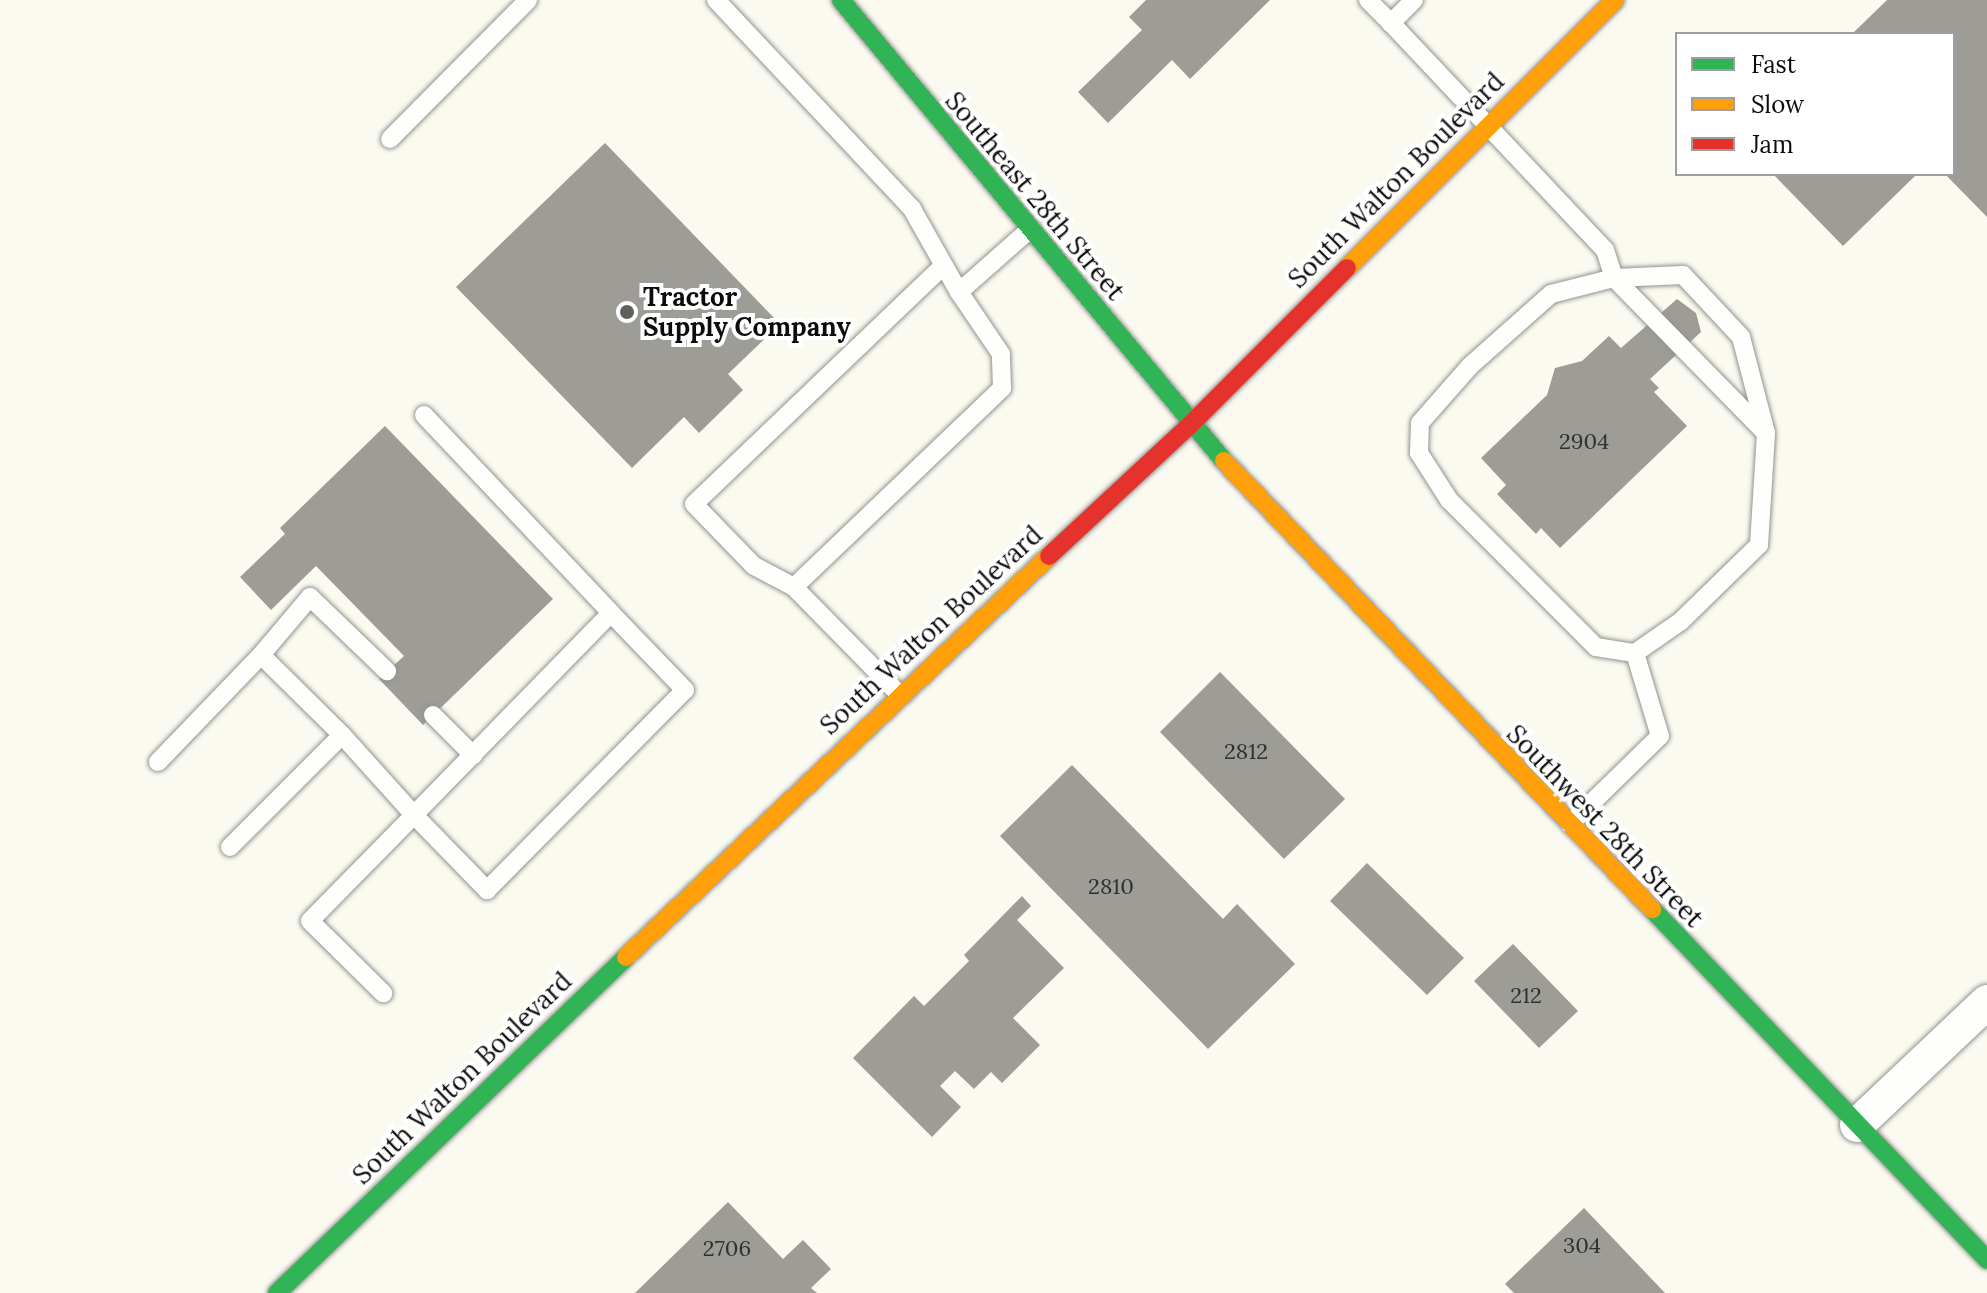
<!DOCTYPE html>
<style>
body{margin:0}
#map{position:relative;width:1987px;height:1293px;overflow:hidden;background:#fafaf0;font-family:Lora,serif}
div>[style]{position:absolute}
.building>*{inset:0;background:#9d9c96}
.roads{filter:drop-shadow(0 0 2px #93938f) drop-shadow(0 0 2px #93938f)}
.lane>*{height:18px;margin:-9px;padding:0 9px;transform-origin:9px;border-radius:9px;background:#fefefd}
.street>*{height:34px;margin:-17px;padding:0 17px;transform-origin:17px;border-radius:17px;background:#fefefd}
.fast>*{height:18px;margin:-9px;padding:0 9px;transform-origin:9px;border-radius:9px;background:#30b455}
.slow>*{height:18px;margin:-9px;padding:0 9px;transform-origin:9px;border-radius:9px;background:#ff9f0a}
.jam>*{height:18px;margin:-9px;padding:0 9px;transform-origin:9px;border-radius:9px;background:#e5322d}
.dots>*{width:22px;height:22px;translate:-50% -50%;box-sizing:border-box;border:4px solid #fff;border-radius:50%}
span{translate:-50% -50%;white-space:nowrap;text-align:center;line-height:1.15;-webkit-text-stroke:8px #fff;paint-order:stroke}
.number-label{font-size:22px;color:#30302e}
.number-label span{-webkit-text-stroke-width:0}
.street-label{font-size:26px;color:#0c0c0c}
.poi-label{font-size:26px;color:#0c0c0c;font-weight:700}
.left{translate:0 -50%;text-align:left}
.legend{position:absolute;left:1675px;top:32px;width:280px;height:144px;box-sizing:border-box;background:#fff;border:2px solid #9e9e9e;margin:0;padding:10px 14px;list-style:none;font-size:24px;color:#0c0c0c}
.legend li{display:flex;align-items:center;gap:16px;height:40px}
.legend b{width:40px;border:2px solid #9e9e9e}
</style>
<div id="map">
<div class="building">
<div style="clip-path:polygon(1146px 0,1270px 0,1190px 79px,1172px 60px,1108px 123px,1078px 92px,1142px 30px,1129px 17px)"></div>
<div style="clip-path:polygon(1887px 0,1987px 0,1987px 217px,1945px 174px,1953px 174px,1953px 34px,1852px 34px)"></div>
<div style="clip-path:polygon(605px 143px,780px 324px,728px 374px,743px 390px,699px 433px,684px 417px,632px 468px,456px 287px)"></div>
<div style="clip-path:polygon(1773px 174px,1917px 174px,1843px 246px)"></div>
<div style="clip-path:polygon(1677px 299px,1696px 313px,1701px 332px,1650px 379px,1659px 388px,1654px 392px,1687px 426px,1560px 548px,1541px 528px,1536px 534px,1497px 494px,1506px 485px,1481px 458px,1547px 395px,1555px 368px,1582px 361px,1609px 336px,1621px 348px)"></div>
<div style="clip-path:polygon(385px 426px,553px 599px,423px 725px,379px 679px,404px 656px,316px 566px,271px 610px,240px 577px,285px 534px,280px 528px)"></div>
<div style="clip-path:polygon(1220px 672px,1345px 799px,1284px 859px,1160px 732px)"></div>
<div style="clip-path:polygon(1072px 765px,1223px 919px,1237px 904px,1295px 964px,1208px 1049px,1000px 836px)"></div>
<div style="clip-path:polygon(1367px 863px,1464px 958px,1427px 995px,1330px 901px)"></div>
<div style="clip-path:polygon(1022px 896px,1031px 906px,1017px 920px,1064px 968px,1013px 1018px,1040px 1045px,1002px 1083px,991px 1072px,974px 1089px,955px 1071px,940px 1086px,961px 1107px,932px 1137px,853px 1058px,914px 996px,924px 1006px,969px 961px,964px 955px)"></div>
<div style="clip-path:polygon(1513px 944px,1578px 1011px,1539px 1048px,1474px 981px)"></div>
<div style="clip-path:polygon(728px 1202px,783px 1259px,803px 1240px,831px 1269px,811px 1288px,817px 1293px,635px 1293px)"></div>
<div style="clip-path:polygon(1584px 1208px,1665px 1293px,1514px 1293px,1505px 1284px)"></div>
</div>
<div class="roads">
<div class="lane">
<div style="left:716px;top:0;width:287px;rotate:46.8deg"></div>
<div style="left:912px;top:209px;width:95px;rotate:60.5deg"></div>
<div style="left:1368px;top:0;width:33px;rotate:45deg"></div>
<div style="left:1414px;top:0;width:33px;rotate:135deg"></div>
<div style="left:1391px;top:23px;width:312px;rotate:46.7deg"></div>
<div style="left:1605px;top:250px;width:29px;rotate:72deg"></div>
<div style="left:1614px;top:278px;width:65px;rotate:165.7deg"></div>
<div style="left:1551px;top:294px;width:108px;rotate:138.4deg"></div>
<div style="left:1470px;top:366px;width:76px;rotate:131.3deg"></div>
<div style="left:1420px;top:423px;width:30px;rotate:92deg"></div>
<div style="left:1419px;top:453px;width:56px;rotate:57.4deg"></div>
<div style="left:1449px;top:500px;width:208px;rotate:45deg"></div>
<div style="left:1596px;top:647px;width:39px;rotate:9deg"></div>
<div style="left:1635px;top:653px;width:56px;rotate:-34.8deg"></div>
<div style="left:1681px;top:621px;width:109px;rotate:-44.3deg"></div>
<div style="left:1759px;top:545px;width:112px;rotate:-86.4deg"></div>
<div style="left:1766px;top:433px;width:99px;rotate:-104.6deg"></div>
<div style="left:1741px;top:337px;width:85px;rotate:-133.1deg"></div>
<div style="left:1683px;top:275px;width:69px;rotate:177.5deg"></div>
<div style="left:390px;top:139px;width:196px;rotate:-45.2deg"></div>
<div style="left:1614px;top:278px;width:214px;rotate:45.6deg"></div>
<div style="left:424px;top:415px;width:272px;rotate:46.6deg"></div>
<div style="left:611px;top:613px;width:282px;rotate:134.3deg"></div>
<div style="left:414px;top:815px;width:105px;rotate:45.8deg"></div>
<div style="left:487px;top:890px;width:281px;rotate:-45.3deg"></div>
<div style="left:685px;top:690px;width:107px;rotate:-133.9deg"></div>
<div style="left:794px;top:587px;width:288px;rotate:-43.7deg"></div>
<div style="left:1002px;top:388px;width:34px;rotate:-92deg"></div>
<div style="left:1001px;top:354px;width:75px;rotate:-124.1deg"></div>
<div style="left:959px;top:292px;width:94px;rotate:-41.5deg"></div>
<div style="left:261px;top:655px;width:76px;rotate:-49.8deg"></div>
<div style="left:310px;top:597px;width:107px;rotate:43.9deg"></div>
<div style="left:899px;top:694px;width:150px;rotate:-134.5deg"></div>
<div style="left:794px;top:587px;width:45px;rotate:-152.3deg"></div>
<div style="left:754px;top:566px;width:86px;rotate:-134.1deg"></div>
<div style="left:694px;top:504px;width:343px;rotate:-43.7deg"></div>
<div style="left:433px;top:715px;width:57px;rotate:45deg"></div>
<div style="left:158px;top:762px;width:149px;rotate:-46.1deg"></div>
<div style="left:261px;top:655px;width:114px;rotate:44.6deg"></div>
<div style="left:342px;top:735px;width:108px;rotate:48deg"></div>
<div style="left:414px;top:815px;width:148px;rotate:134.5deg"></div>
<div style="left:310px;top:921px;width:103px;rotate:44.6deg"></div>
<div style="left:1570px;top:824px;width:126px;rotate:-44.4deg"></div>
<div style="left:1660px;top:736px;width:87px;rotate:-106.8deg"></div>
<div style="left:230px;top:847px;width:158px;rotate:-45deg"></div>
</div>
<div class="street">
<div style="left:1857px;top:1125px;width:179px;rotate:-43.4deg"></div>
</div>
<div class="fast">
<div style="left:841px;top:0;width:599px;rotate:50.28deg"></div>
<div style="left:1652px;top:909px;width:485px;rotate:46.3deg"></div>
<div style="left:277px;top:1293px;width:484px;rotate:-43.9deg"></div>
</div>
<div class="slow">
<div style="left:1347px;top:268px;width:379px;rotate:-45deg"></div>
<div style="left:1224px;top:461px;width:620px;rotate:46.31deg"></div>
<div style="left:626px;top:957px;width:583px;rotate:-43.47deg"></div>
</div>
<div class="jam">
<div style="left:1049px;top:556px;width:192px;rotate:-42.9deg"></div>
<div style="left:1190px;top:425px;width:222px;rotate:-45deg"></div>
</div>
</div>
<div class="dots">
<div style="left:627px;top:312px;background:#5f5f5c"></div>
</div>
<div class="number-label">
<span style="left:1584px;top:442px">2904</span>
<span style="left:1246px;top:752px">2812</span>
<span style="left:1111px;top:887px">2810</span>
<span style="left:1526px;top:996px">212</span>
<span style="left:1582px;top:1246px">304</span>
<span style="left:727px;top:1249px">2706</span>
</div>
<div class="street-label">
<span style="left:1396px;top:180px;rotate:-45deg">South Walton Boulevard</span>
<span style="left:1035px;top:196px;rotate:50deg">Southeast 28th Street</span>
<span style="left:931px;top:630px;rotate:-43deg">South Walton Boulevard</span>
<span style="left:1605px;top:826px;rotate:46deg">Southwest 28th Street</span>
<span style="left:462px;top:1078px;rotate:-44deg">South Walton Boulevard</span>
</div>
<div class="poi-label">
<span class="left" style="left:643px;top:312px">Tractor<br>Supply Company</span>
</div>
<ul class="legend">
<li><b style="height:10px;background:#30b455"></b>Fast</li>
<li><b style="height:10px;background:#ff9f0a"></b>Slow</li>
<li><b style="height:10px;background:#e5322d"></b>Jam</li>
</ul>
</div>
